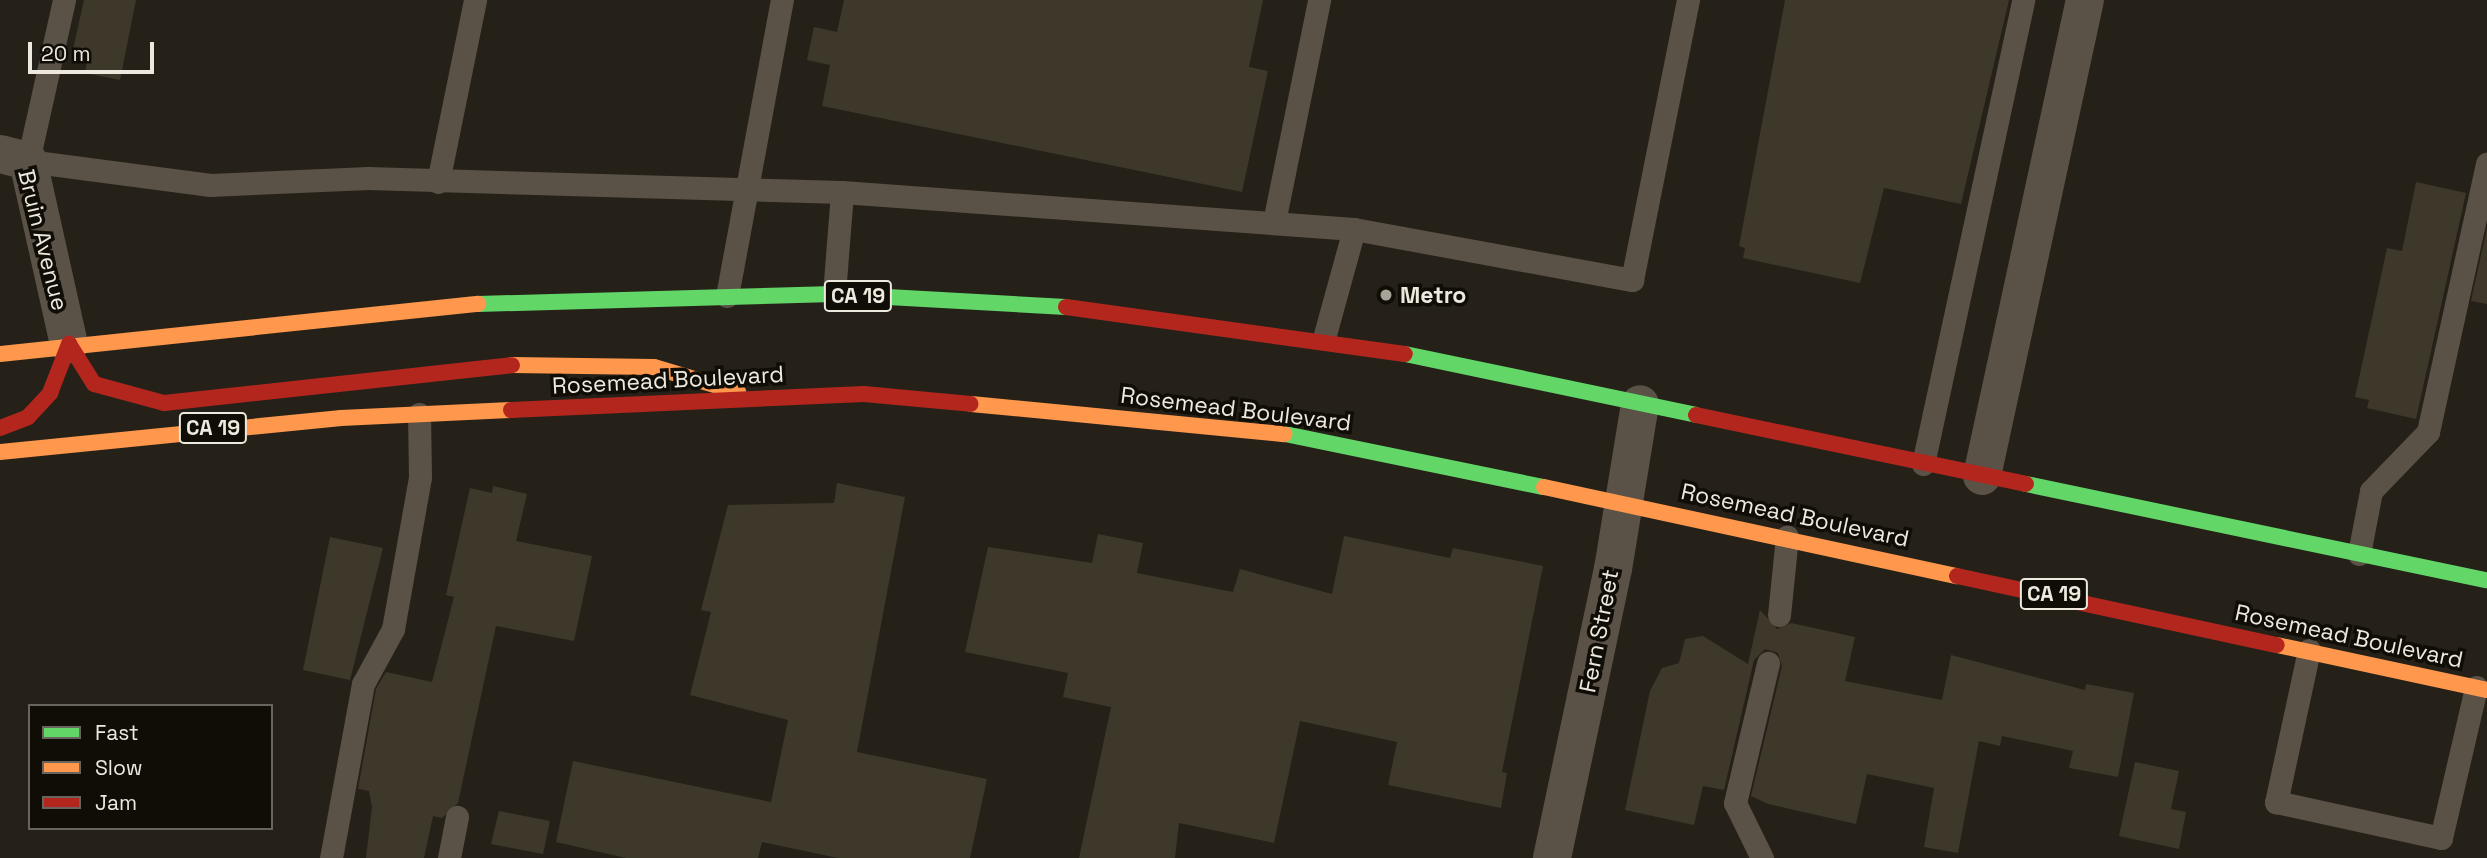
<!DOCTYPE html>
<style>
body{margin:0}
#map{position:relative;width:2487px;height:858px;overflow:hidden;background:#252118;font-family:"Space Grotesk",sans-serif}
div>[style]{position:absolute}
.building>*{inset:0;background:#3e382b}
.lane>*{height:23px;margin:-11.5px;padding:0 11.5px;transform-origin:11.5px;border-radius:11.5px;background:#5a5147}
.street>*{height:38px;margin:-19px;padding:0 19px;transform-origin:19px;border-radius:19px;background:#5a5147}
.fast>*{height:16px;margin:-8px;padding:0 8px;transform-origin:8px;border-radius:8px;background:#63d668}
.slow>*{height:16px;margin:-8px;padding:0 8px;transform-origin:8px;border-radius:8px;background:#ff974d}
.jam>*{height:16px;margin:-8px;padding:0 8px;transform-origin:8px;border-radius:8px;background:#b3261e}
.dots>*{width:19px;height:19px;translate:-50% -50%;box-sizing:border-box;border:4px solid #100d06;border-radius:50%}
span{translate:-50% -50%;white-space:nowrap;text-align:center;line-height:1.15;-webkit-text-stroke:7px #100d06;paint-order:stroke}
.shield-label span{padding:2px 5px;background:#100d06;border:2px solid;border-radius:5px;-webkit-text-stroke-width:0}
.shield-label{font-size:21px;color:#eee9de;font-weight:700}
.street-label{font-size:23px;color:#eee9de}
.poi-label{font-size:23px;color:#eee9de;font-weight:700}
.left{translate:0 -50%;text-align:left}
.legend{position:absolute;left:28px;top:704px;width:245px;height:126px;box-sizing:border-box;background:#100d06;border:2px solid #69655c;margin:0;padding:9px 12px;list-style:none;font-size:21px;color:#eee9de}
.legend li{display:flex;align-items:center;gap:14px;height:35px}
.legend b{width:35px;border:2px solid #69655c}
.scale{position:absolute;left:28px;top:42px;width:126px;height:32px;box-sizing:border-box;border:4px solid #eee9de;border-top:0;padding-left:9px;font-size:21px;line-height:24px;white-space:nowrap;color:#eee9de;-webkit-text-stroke:5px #100d06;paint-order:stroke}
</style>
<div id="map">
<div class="building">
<div style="clip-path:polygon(84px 0,136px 0,120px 80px,85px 73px,89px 53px,73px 49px)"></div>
<div style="clip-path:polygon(844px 0,1263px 0,1249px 67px,1268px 71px,1242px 192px,822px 106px,830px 65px,807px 60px,814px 27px,837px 32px)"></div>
<div style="clip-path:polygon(1785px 0,2009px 0,1961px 204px,1884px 188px,1860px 283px,1743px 258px,1745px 248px,1739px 246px)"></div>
<div style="clip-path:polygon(2416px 182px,2466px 193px,2416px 419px,2367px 408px,2369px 400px,2355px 397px,2387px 248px,2402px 251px)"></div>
<div style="clip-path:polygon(2487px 228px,2487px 304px,2471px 301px)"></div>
<div style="clip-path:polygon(837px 483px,905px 497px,857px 752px,987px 779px,970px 858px,838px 858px,762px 842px,758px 858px,626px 858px,556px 842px,573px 761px,771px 802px,788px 720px,690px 695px,711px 612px,701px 610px,728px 505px,834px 503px)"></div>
<div style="clip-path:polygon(493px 486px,527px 494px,516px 541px,592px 556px,574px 641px,496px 626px,458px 803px,442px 818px,433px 816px,424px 858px,366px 858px,372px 807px,369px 791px,358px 789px,376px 689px,386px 672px,432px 682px,454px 597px,446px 595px,470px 488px,492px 493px)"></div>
<div style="clip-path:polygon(1098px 534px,1143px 543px,1137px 573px,1233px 592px,1240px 569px,1332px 594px,1344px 536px,1450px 558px,1453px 548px,1543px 566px,1502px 772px,1507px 773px,1501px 808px,1388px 785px,1397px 742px,1300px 721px,1274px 843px,1179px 823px,1175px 858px,1079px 858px,1111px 707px,1063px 697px,1068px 673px,965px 652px,988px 547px,1092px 563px)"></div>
<div style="clip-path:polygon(330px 537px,383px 548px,350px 680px,303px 670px)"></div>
<div style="clip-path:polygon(1760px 610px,1777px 629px,1791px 623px,1855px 637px,1845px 681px,1942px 700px,1951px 655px,2085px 690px,2086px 684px,2134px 693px,2118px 777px,2069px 768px,2073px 751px,2002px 736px,2000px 746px,1979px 741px,1958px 853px,1924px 847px,1934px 788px,1867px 774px,1856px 824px,1768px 804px,1751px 796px,1782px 666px,1778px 653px,1765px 649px,1754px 660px,1724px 790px,1703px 786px,1694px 825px,1625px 810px,1650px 691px,1662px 668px,1679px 663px,1685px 639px,1703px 636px,1748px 664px)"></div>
<div style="clip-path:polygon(2135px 762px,2179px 771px,2171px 809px,2186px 812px,2179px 849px,2119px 836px)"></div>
<div style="clip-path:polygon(499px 811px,550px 821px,543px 854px,491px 844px)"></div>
</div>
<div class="lane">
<div style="left:64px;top:0;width:165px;rotate:102.6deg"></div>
<div style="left:28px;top:161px;width:184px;rotate:7.5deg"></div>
<div style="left:210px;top:185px;width:158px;rotate:-2.5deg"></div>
<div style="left:368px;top:178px;width:474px;rotate:1.7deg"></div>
<div style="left:438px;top:182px;width:186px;rotate:-78.5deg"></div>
<div style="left:1274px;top:222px;width:227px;rotate:-78.5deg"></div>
<div style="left:834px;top:294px;width:102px;rotate:-85.5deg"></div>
<div style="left:842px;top:192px;width:513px;rotate:4.13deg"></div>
<div style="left:1354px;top:229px;width:283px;rotate:10.4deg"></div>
<div style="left:1632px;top:280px;width:286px;rotate:-78.7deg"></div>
<div style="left:727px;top:296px;width:301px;rotate:-79.5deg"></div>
<div style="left:1324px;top:338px;width:113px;rotate:-74.6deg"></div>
<div style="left:1923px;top:464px;width:475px;rotate:-77.8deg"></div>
<div style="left:2359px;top:554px;width:64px;rotate:-79.2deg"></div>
<div style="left:2371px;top:491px;width:82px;rotate:-46deg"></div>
<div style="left:2428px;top:432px;width:275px;rotate:-77.6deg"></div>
<div style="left:1779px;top:615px;width:79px;rotate:-84.2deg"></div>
<div style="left:2309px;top:650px;width:156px;rotate:102.2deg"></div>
<div style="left:2276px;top:802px;width:169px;rotate:12.3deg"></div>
<div style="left:2441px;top:838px;width:155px;rotate:-76.9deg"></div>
<div style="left:331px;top:858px;width:177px;rotate:-79.6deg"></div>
<div style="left:363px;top:684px;width:63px;rotate:-61.4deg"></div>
<div style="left:393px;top:629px;width:154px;rotate:-79.9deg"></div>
<div style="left:420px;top:477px;width:63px;rotate:-90.9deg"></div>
<div style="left:449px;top:858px;width:42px;rotate:-79deg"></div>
<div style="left:1762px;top:858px;width:61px;rotate:-116.1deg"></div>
<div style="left:1735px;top:803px;width:144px;rotate:-76.7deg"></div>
</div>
<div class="street">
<div style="left:0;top:154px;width:29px;rotate:14deg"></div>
<div style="left:28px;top:161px;width:188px;rotate:77.4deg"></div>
<div style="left:1982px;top:476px;width:487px;rotate:-77.8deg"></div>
<div style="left:1552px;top:858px;width:295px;rotate:-78.1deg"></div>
<div style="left:1613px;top:569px;width:167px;rotate:-80.7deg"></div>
</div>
<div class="fast">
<div style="left:478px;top:304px;width:356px;rotate:-1.6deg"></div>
<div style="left:834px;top:294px;width:232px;rotate:3.2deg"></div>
<div style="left:1405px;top:354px;width:297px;rotate:11.8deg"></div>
<div style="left:1285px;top:434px;width:264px;rotate:11.6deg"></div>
<div style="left:2026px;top:484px;width:471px;rotate:11.8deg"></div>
</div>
<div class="slow">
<div style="left:0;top:354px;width:481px;rotate:-6deg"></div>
<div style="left:512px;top:365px;width:142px;rotate:0.8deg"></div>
<div style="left:654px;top:367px;width:88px;rotate:16.6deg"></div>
<div style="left:971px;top:404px;width:315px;rotate:5.5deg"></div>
<div style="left:0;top:452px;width:343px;rotate:-5.7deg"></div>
<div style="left:341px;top:418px;width:170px;rotate:-2.7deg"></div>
<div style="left:1544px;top:487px;width:422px;rotate:12.2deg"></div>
<div style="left:2277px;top:645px;width:215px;rotate:12.1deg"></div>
</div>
<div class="jam">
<div style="left:1066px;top:307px;width:342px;rotate:7.9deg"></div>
<div style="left:69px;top:344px;width:47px;rotate:58deg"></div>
<div style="left:94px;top:384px;width:73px;rotate:15.2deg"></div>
<div style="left:164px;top:403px;width:350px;rotate:-6.2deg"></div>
<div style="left:511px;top:410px;width:353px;rotate:-2.6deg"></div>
<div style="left:864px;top:394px;width:107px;rotate:5.3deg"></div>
<div style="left:1696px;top:415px;width:337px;rotate:11.8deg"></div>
<div style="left:0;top:428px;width:30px;rotate:-21deg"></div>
<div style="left:28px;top:417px;width:33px;rotate:-47deg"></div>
<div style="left:50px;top:393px;width:53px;rotate:-68.8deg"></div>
<div style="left:1957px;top:576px;width:327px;rotate:12.2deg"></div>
</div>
<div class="dots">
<div style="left:1386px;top:295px;background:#a8a399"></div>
</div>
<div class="shield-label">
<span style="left:858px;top:296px">CA 19</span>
<span style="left:213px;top:428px">CA 19</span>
<span style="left:2054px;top:594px">CA 19</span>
</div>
<div class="street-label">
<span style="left:43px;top:240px;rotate:76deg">Bruin Avenue</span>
<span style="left:668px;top:380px;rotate:-3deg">Rosemead Boulevard</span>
<span style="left:1236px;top:409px;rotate:7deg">Rosemead Boulevard</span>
<span style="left:1795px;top:515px;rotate:12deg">Rosemead Boulevard</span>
<span style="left:1599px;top:631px;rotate:-79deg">Fern Street</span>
<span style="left:2349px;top:636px;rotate:12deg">Rosemead Boulevard</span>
</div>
<div class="poi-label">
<span class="left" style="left:1400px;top:295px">Metro</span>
</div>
<ul class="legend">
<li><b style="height:9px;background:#63d668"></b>Fast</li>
<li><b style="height:9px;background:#ff974d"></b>Slow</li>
<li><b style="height:9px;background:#b3261e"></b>Jam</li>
</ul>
<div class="scale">20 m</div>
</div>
